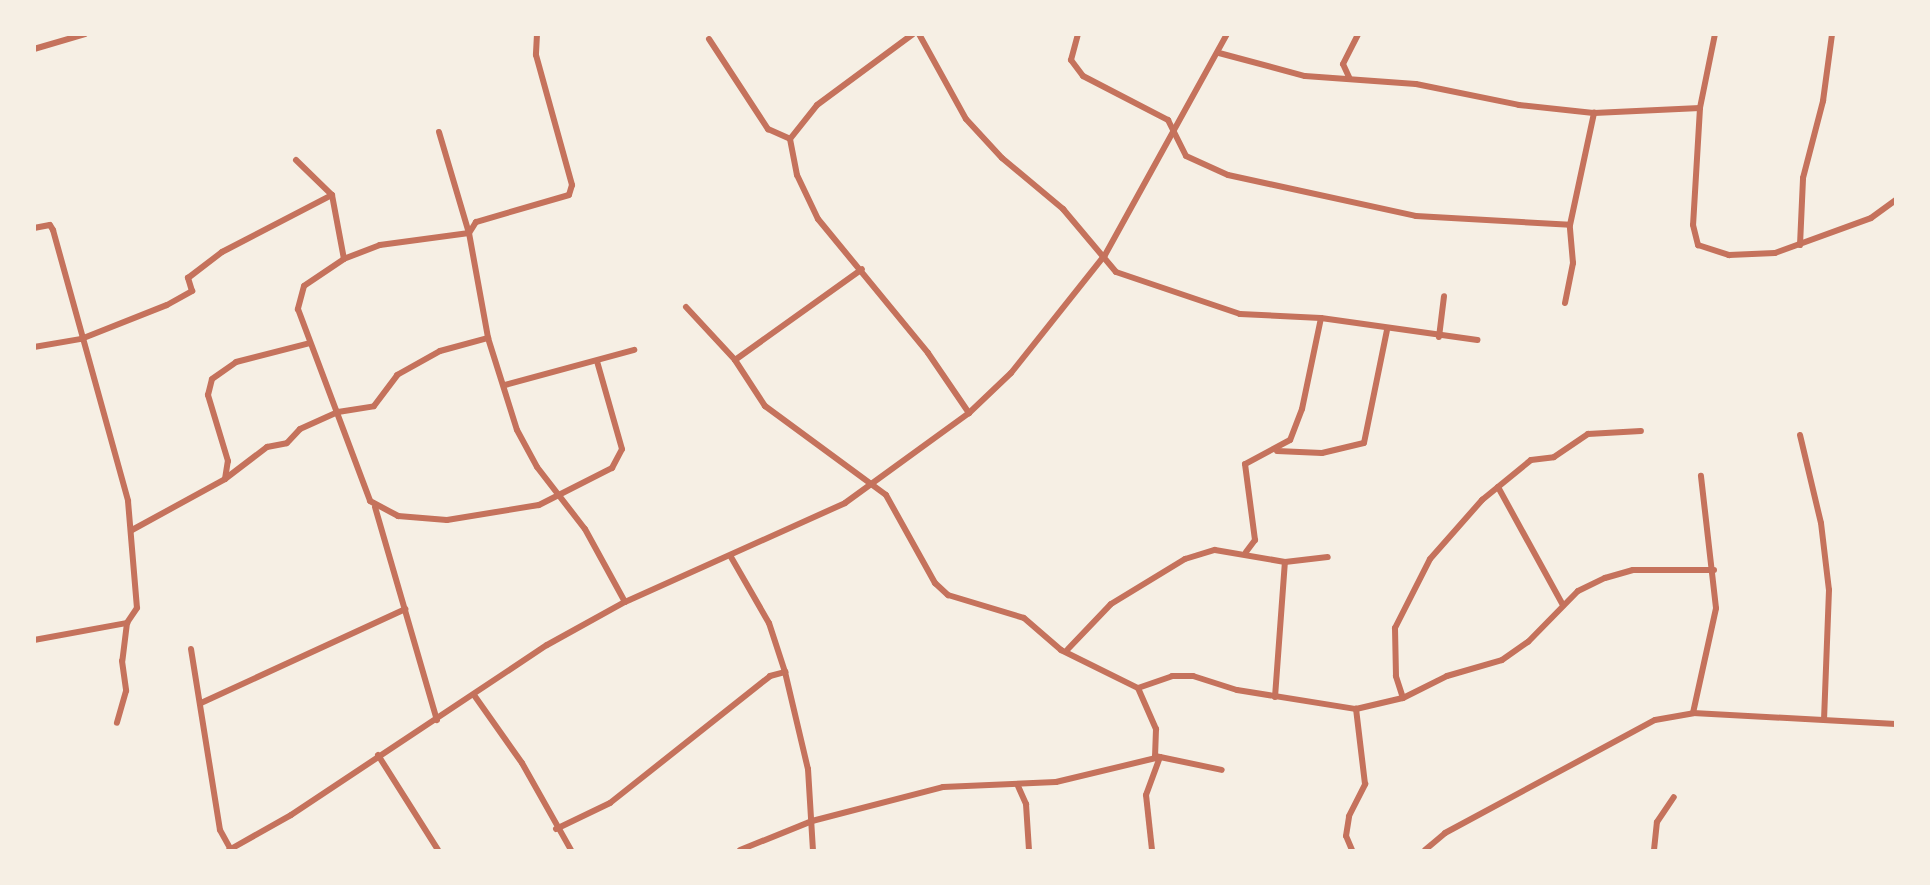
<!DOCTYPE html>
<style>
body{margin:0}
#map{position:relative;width:1930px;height:885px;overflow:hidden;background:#f6efe4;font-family:Spectral,serif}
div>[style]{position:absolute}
.minor>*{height:6px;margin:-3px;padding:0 3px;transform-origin:3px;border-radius:3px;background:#c5725c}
span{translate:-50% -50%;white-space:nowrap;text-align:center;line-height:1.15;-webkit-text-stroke:4.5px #f6efe4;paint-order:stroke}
.frame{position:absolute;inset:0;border:36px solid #f6efe4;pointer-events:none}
</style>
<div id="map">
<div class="minor">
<div style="left:537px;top:34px;width:21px;rotate:93deg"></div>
<div style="left:536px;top:55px;width:135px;rotate:74.5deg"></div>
<div style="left:572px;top:185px;width:10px;rotate:107deg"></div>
<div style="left:569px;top:195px;width:97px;rotate:163.8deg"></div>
<div style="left:476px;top:222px;width:13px;rotate:122deg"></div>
<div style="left:469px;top:233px;width:90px;rotate:172.3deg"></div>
<div style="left:380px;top:245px;width:39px;rotate:159deg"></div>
<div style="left:344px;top:259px;width:48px;rotate:146deg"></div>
<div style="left:304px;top:286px;width:24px;rotate:105deg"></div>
<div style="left:298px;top:309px;width:205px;rotate:69.4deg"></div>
<div style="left:370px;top:501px;width:32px;rotate:28deg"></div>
<div style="left:398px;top:516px;width:49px;rotate:4.7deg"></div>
<div style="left:447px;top:520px;width:93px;rotate:-9.3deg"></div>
<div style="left:539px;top:505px;width:82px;rotate:-26.9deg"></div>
<div style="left:612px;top:468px;width:21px;rotate:-62deg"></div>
<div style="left:622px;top:449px;width:91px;rotate:-105.9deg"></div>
<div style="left:919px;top:34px;width:97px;rotate:61.1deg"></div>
<div style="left:966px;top:119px;width:53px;rotate:47.3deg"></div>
<div style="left:1002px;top:158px;width:80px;rotate:39.9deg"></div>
<div style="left:1063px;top:209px;width:82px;rotate:49.9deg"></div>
<div style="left:1116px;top:272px;width:131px;rotate:18.7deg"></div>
<div style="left:1240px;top:314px;width:81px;rotate:2.8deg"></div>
<div style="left:1321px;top:318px;width:93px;rotate:101.8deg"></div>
<div style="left:1302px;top:409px;width:33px;rotate:111deg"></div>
<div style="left:1290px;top:440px;width:51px;rotate:151.9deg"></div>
<div style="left:1245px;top:464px;width:77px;rotate:82.5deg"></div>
<div style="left:1255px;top:540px;width:15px;rotate:127deg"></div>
<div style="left:1078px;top:34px;width:27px;rotate:105deg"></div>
<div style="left:1071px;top:60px;width:20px;rotate:53deg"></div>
<div style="left:1083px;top:76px;width:96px;rotate:27.4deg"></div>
<div style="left:1168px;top:120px;width:40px;rotate:63.4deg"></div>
<div style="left:1186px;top:156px;width:46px;rotate:24.3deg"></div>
<div style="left:1228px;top:175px;width:192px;rotate:12.3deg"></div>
<div style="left:1416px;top:216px;width:154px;rotate:3.3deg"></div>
<div style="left:1715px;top:34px;width:76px;rotate:101.5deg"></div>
<div style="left:1700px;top:108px;width:117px;rotate:93.4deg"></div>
<div style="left:1693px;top:225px;width:21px;rotate:76deg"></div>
<div style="left:1698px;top:245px;width:33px;rotate:18deg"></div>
<div style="left:1729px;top:255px;width:46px;rotate:-2.5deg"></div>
<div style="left:1775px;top:253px;width:102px;rotate:-20deg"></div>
<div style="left:1871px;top:218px;width:31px;rotate:-36deg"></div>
<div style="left:709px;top:39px;width:108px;rotate:56.8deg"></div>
<div style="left:768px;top:129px;width:24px;rotate:24deg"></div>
<div style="left:34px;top:49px;width:53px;rotate:-16.4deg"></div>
<div style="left:1219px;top:53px;width:89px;rotate:15deg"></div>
<div style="left:1305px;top:76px;width:111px;rotate:4.1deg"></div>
<div style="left:1416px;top:84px;width:105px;rotate:11.5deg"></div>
<div style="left:1519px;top:105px;width:75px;rotate:6.1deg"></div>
<div style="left:1594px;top:113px;width:106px;rotate:-2.7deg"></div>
<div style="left:1349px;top:77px;width:14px;rotate:-115deg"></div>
<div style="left:1343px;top:64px;width:34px;rotate:-63deg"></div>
<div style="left:439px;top:132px;width:105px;rotate:73.5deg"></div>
<div style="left:469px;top:233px;width:107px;rotate:79.7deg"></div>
<div style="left:488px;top:338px;width:96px;rotate:72.5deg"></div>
<div style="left:517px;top:430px;width:42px;rotate:61.6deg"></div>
<div style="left:537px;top:467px;width:78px;rotate:52.3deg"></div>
<div style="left:585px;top:529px;width:83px;rotate:61.3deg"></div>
<div style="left:790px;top:139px;width:37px;rotate:79deg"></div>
<div style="left:797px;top:175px;width:49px;rotate:64.5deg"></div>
<div style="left:818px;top:219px;width:173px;rotate:50.6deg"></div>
<div style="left:928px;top:353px;width:73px;rotate:55.7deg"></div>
<div style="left:790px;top:139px;width:43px;rotate:-51.5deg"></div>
<div style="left:817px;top:105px;width:119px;rotate:-36.5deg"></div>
<div style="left:296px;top:160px;width:50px;rotate:44.2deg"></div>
<div style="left:332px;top:195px;width:65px;rotate:79.4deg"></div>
<div style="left:34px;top:228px;width:16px;rotate:-11deg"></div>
<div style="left:50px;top:225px;width:6px;rotate:59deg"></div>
<div style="left:53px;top:230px;width:281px;rotate:74.5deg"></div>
<div style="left:128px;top:501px;width:107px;rotate:85.2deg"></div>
<div style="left:137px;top:608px;width:18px;rotate:124deg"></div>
<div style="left:127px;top:623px;width:38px;rotate:97deg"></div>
<div style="left:122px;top:661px;width:30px;rotate:82deg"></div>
<div style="left:126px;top:691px;width:33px;rotate:106deg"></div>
<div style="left:1800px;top:245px;width:67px;rotate:-87.4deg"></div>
<div style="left:1803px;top:178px;width:80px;rotate:-75.4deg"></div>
<div style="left:1823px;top:101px;width:68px;rotate:-82.3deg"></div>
<div style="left:1565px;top:303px;width:41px;rotate:-78.7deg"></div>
<div style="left:1573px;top:263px;width:38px;rotate:-95deg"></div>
<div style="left:1570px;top:225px;width:115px;rotate:-77.9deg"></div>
<div style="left:686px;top:307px;width:72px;rotate:47.2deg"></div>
<div style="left:735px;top:360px;width:55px;rotate:56.9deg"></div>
<div style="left:765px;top:406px;width:150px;rotate:36.3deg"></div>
<div style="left:886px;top:495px;width:101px;rotate:60.9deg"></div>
<div style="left:935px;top:583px;width:18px;rotate:43deg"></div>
<div style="left:948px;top:595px;width:79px;rotate:16.8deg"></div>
<div style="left:1024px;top:618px;width:49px;rotate:40.9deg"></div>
<div style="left:1061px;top:650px;width:86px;rotate:26.3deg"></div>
<div style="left:1138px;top:688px;width:45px;rotate:66.3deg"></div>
<div style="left:1156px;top:729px;width:27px;rotate:92deg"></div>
<div style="left:1155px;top:756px;width:5px;rotate:11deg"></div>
<div style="left:1321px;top:318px;width:158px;rotate:8deg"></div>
<div style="left:1439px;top:337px;width:41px;rotate:-83deg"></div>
<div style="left:34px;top:347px;width:48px;rotate:-9.7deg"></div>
<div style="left:81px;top:339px;width:92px;rotate:-21.6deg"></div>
<div style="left:167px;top:305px;width:29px;rotate:-29deg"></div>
<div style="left:192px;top:291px;width:14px;rotate:-107deg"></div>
<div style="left:188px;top:278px;width:43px;rotate:-37.4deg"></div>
<div style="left:222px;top:252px;width:124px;rotate:-27.4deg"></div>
<div style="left:735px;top:360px;width:156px;rotate:-35.6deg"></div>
<div style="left:505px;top:385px;width:134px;rotate:-15.2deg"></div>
<div style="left:1800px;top:435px;width:90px;rotate:76.6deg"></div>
<div style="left:1821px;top:523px;width:67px;rotate:83.2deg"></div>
<div style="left:1829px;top:590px;width:129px;rotate:92.2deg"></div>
<div style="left:1277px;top:451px;width:45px;rotate:2.5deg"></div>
<div style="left:1322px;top:453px;width:43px;rotate:-13.4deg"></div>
<div style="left:1364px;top:443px;width:115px;rotate:-78.5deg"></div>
<div style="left:225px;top:479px;width:18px;rotate:-81deg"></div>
<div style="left:228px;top:461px;width:69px;rotate:-106.9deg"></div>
<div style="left:208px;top:395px;width:16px;rotate:-76deg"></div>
<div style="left:212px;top:379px;width:29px;rotate:-35deg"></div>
<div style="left:236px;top:362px;width:76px;rotate:-14.4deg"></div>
<div style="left:1498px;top:487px;width:135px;rotate:61.2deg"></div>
<div style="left:375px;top:507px;width:222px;rotate:73.8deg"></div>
<div style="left:132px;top:530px;width:106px;rotate:-28.7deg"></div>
<div style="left:225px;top:479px;width:53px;rotate:-37.3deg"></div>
<div style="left:267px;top:447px;width:20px;rotate:-11deg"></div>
<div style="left:287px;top:443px;width:19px;rotate:-47deg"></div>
<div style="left:300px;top:429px;width:42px;rotate:-24.1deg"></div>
<div style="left:338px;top:412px;width:36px;rotate:-9deg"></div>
<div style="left:374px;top:406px;width:39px;rotate:-53deg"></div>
<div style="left:397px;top:375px;width:49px;rotate:-29.2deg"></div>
<div style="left:440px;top:351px;width:50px;rotate:-15.2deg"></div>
<div style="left:731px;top:557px;width:76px;rotate:60.1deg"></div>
<div style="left:769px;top:623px;width:52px;rotate:71.9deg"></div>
<div style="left:785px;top:672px;width:100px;rotate:76.7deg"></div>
<div style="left:808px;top:769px;width:81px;rotate:86.5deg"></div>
<div style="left:34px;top:640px;width:95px;rotate:-10.4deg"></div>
<div style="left:191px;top:649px;width:183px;rotate:80.9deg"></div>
<div style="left:220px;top:830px;width:23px;rotate:61deg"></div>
<div style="left:1068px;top:649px;width:62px;rotate:-46.3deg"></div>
<div style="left:1111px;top:604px;width:87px;rotate:-31.3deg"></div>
<div style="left:1185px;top:559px;width:31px;rotate:-17deg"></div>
<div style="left:1215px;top:550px;width:71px;rotate:9.7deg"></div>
<div style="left:1285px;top:562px;width:43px;rotate:-6.6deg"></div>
<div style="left:1138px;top:688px;width:36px;rotate:-19deg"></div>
<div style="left:1172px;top:676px;width:21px"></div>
<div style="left:1193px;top:676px;width:46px;rotate:17.7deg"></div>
<div style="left:1237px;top:690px;width:121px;rotate:9.1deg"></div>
<div style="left:1356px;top:709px;width:48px;rotate:-13.2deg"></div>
<div style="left:1403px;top:698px;width:49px;rotate:-26.6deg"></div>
<div style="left:1447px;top:676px;width:57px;rotate:-16.2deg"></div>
<div style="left:1502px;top:660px;width:32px;rotate:-35deg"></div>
<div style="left:1528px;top:642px;width:71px;rotate:-45.6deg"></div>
<div style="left:1578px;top:591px;width:30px;rotate:-26deg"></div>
<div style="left:1605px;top:578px;width:29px;rotate:-16deg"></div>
<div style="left:1633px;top:570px;width:81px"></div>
<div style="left:474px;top:695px;width:83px;rotate:54.8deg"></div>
<div style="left:522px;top:763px;width:100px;rotate:60.6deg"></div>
<div style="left:1275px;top:697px;width:135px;rotate:-85.8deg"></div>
<div style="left:1403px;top:698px;width:23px;rotate:-108deg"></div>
<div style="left:1396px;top:676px;width:48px;rotate:-91.2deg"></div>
<div style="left:1395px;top:628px;width:77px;rotate:-63.1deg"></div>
<div style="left:1430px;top:559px;width:79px;rotate:-48.6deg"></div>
<div style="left:1482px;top:500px;width:63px;rotate:-39.2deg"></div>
<div style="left:1531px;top:460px;width:23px;rotate:-7deg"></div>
<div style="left:1554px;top:457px;width:41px;rotate:-34.1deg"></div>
<div style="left:1588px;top:434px;width:53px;rotate:-3.2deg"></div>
<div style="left:201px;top:703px;width:225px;rotate:-24.7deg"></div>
<div style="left:1693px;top:713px;width:107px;rotate:-77.6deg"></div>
<div style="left:1716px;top:608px;width:133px;rotate:-96.5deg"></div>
<div style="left:378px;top:755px;width:112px;rotate:57.7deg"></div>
<div style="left:1018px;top:786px;width:20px;rotate:66deg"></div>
<div style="left:1026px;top:804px;width:46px;rotate:86.3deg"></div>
<div style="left:556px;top:829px;width:60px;rotate:-25.7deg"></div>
<div style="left:610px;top:803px;width:204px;rotate:-38.4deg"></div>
<div style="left:770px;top:676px;width:16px;rotate:-15deg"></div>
<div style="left:229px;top:850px;width:71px;rotate:-29.4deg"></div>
<div style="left:291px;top:815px;width:307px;rotate:-33.6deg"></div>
<div style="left:547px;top:645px;width:89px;rotate:-28.9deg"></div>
<div style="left:625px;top:602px;width:241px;rotate:-24.2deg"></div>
<div style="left:845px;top:503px;width:153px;rotate:-36deg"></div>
<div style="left:969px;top:413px;width:58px;rotate:-43.6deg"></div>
<div style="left:1011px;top:373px;width:151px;rotate:-51.5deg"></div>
<div style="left:1105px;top:255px;width:252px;rotate:-61.1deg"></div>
<div style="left:740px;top:850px;width:78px;rotate:-21.9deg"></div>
<div style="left:812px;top:821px;width:135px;rotate:-14.5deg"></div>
<div style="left:943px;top:787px;width:113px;rotate:-2.5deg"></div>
<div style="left:1056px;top:782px;width:107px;rotate:-13.5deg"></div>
<div style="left:1160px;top:757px;width:63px;rotate:11.8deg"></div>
<div style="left:1152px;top:850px;width:55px;rotate:-96.2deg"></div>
<div style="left:1146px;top:795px;width:40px;rotate:-69.8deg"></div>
<div style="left:1352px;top:850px;width:15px;rotate:-113deg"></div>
<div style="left:1346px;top:836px;width:20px;rotate:-81deg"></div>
<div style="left:1349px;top:816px;width:36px;rotate:-63deg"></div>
<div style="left:1365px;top:784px;width:76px;rotate:-96.8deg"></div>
<div style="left:1425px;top:850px;width:26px;rotate:-40deg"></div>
<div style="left:1445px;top:833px;width:238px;rotate:-28.3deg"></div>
<div style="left:1655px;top:720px;width:39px;rotate:-10deg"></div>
<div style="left:1693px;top:713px;width:203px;rotate:3.1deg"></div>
<div style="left:1654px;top:850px;width:28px;rotate:-84deg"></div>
<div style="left:1657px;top:822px;width:30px;rotate:-56deg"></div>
</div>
<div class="frame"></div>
</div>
